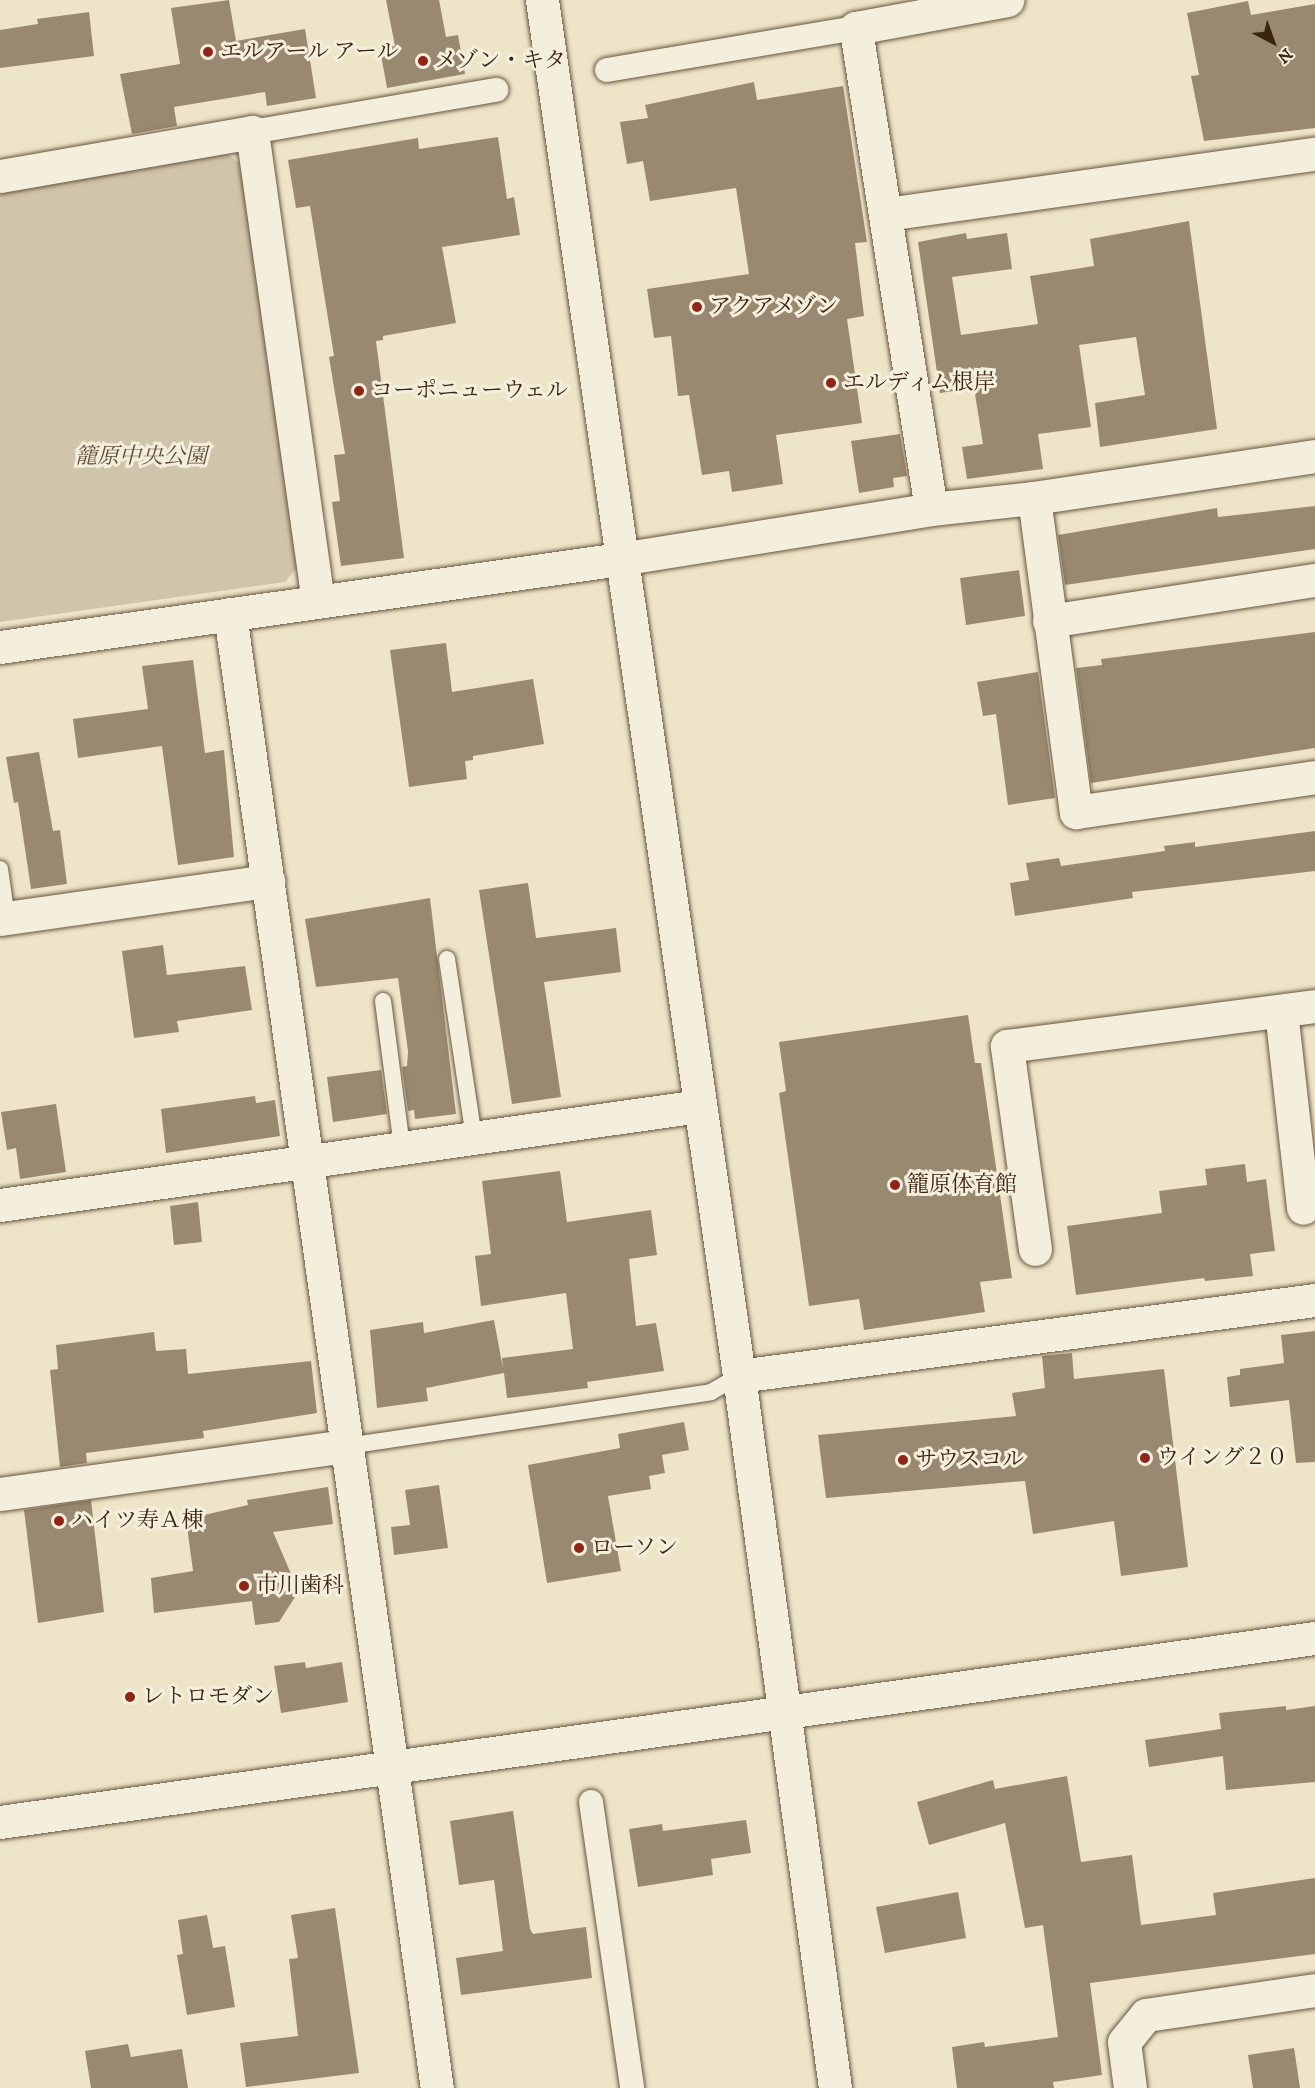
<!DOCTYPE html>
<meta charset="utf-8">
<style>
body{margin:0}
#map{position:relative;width:1315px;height:2088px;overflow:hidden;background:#eee5c9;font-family:"IM FELL DW Pica","Noto Serif JP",serif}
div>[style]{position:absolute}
.green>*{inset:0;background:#d0c4aa}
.building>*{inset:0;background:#998970}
.roads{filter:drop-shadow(0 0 2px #68553e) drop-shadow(0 0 2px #68553e)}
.service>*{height:16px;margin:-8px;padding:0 8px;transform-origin:8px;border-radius:8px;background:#f4eedc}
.pedestrian>*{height:24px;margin:-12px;padding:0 12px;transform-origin:12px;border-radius:12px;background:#f4eedc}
.minor>*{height:33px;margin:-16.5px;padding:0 16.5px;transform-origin:16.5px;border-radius:16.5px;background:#f4eedc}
.tertiary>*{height:33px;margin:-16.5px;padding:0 16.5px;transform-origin:16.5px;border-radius:16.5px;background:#f4eedc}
.dots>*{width:16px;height:16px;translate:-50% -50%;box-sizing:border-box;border:3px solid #f4eedc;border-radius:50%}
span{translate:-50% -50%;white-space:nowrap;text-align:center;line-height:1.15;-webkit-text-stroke:6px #f4eedc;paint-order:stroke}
.poi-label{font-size:22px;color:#3c2510}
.left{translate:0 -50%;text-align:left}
.park-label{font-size:22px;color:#614d36;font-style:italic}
.north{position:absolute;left:1243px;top:12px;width:60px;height:60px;-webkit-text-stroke:4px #f4eedc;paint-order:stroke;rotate:139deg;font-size:16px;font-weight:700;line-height:24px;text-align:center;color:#3c2510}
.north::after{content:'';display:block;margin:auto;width:21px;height:27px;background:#3c2510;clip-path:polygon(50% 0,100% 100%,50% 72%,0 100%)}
</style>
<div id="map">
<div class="green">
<div style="clip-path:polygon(226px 153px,243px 166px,299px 565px,285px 582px,0 622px,0 193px)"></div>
</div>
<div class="building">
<div style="clip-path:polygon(229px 0,236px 41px,305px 29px,316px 98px,267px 106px,265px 92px,174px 107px,177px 126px,132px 134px,120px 74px,180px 64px,171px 8px)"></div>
<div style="clip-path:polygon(386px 0,439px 0,446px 37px,458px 35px,465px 74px,387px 88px,380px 49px,395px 46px)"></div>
<div style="clip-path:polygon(1248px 1px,1251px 15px,1315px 4px,1315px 128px,1204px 141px,1191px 76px,1199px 75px,1187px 13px)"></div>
<div style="clip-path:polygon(89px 12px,94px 56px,0 68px,0 30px,38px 24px,37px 19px)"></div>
<div style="clip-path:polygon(754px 82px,757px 100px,843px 86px,867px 242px,855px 243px,864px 316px,847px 319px,862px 423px,776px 435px,783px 484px,732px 492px,729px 471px,702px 475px,689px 395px,678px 396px,671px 336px,654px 338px,647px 289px,749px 274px,736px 188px,650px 201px,643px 161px,627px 164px,620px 122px,648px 118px,645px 105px)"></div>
<div style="clip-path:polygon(498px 137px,507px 199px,514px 197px,520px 235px,442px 247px,456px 323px,383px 336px,383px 340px,376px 341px,404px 558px,341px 566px,332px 502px,340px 501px,334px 455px,345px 454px,329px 357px,334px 356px,310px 206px,296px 208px,288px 160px,418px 138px,419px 149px)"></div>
<div style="clip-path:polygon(1189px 221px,1217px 429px,1100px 447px,1095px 403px,1145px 395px,1136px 337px,1079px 345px,1091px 427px,1038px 434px,1043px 469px,967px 479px,962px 447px,983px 444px,974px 388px,940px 393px,918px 242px,966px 233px,967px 239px,1007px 233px,1012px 269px,952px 277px,961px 335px,1038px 324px,1030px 276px,1094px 266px,1090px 239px)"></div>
<div style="clip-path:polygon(900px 434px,907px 476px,893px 478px,894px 487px,859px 493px,851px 441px)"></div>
<div style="clip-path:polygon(1315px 506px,1315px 549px,1065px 585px,1058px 535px,1217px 508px,1218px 517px)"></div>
<div style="clip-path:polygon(1019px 570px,1025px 616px,966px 625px,960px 578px)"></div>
<div style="clip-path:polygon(1315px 632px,1315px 748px,1091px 783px,1076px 668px,1102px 665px,1101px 659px)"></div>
<div style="clip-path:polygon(446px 643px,452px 692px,533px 679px,544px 744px,473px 756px,473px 760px,465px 761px,467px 779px,409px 787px,390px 650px)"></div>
<div style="clip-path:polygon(193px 660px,205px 753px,224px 750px,234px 857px,178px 865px,162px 746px,78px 758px,73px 719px,148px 709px,142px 666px)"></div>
<div style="clip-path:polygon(1038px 672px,1055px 798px,1008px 805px,996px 714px,983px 716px,977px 682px)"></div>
<div style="clip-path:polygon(39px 752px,53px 831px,60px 830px,67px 884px,31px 889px,18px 802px,14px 803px,6px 757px)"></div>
<div style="clip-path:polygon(1315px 831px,1315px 871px,1132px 892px,1133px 898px,1015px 916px,1010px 883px,1029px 880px,1026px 863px,1059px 858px,1061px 866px,1165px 851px,1164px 846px,1195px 842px,1195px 847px)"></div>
<div style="clip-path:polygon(528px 883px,536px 938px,616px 928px,621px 972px,544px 982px,561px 1097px,512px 1104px,479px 890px)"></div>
<div style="clip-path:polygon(430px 898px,456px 1114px,415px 1119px,414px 1110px,408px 1111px,402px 1067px,407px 1066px,408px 1051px,398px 978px,316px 987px,305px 919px)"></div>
<div style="clip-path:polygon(163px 945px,167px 975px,245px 966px,252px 1010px,177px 1021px,179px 1032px,134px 1038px,122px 951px)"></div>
<div style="clip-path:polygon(968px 1015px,975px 1063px,981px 1063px,1012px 1278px,980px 1282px,985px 1312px,864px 1330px,859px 1299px,809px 1306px,779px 1093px,786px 1091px,779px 1042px)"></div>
<div style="clip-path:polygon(381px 1070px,387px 1114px,333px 1122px,327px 1077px)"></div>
<div style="clip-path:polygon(255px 1096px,256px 1103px,275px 1100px,280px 1136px,166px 1153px,161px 1109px)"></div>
<div style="clip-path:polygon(56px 1104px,66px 1172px,20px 1179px,16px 1148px,7px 1150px,1px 1112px)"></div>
<div style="clip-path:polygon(1245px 1164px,1247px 1182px,1266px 1179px,1275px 1251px,1250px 1254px,1253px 1276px,1205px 1281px,1204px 1278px,1076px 1295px,1067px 1226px,1162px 1213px,1159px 1191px,1207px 1185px,1205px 1169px)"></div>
<div style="clip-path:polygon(560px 1171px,567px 1222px,651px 1210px,657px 1255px,629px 1259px,636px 1326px,656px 1323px,664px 1371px,587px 1382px,588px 1388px,507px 1398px,504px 1373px,426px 1388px,428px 1401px,377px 1408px,370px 1330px,423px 1322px,424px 1333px,494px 1320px,503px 1369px,502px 1358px,573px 1349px,566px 1293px,481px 1306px,475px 1256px,491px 1254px,482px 1181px)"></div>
<div style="clip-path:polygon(198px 1202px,202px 1242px,174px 1245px,170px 1206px)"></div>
<div style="clip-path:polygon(1315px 1331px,1315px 1462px,1296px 1463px,1289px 1400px,1230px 1407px,1227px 1377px,1240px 1375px,1240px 1369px,1284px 1363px,1281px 1335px)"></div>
<div style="clip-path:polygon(154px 1332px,156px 1351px,186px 1349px,188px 1374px,311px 1361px,317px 1413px,203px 1431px,204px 1438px,86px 1453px,87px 1463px,60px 1467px,50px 1370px,58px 1369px,56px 1345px)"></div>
<div style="clip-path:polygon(1072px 1353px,1074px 1379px,1164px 1369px,1188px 1567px,1121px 1576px,1114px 1521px,1033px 1534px,1025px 1481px,826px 1498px,818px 1435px,1016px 1416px,1012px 1393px,1045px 1388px,1042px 1356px)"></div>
<div style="clip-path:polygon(684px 1422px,689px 1450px,662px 1455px,665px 1473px,649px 1476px,651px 1489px,608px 1496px,621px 1571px,547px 1583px,528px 1465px,620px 1448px,618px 1434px)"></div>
<div style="clip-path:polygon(439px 1485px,448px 1548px,394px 1555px,391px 1527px,410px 1525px,405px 1490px)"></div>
<div style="clip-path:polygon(328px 1487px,333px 1524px,273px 1532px,292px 1576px,295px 1597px,279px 1622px,255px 1625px,252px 1601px,154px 1613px,151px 1578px,193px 1571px,186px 1519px,248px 1505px,247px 1500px)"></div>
<div style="clip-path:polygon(91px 1500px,104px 1612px,38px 1623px,24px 1510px)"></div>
<div style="clip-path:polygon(305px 1662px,306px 1668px,342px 1662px,348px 1702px,281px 1713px,274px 1666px)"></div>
<div style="clip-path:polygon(1286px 1706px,1286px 1710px,1315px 1706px,1315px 1782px,1226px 1790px,1223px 1756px,1149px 1767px,1145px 1740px,1221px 1729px,1219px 1713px)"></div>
<div style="clip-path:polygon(1067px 1776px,1081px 1862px,1132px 1855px,1141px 1925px,1216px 1915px,1213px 1893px,1315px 1878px,1315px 1954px,1090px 1983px,1102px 2075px,1053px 2082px,1054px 2088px,957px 2088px,952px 2047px,984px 2042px,985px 2047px,1058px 2037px,1043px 1925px,1025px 1928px,1005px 1823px,929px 1845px,917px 1802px,993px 1780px,995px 1789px)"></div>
<div style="clip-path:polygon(513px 1811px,530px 1929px,533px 1934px,586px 1927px,592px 1978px,461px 1995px,456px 1958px,503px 1951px,494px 1880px,459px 1885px,450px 1821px)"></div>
<div style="clip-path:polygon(746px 1820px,751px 1853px,711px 1859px,713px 1875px,638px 1887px,629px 1829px,662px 1824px,663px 1831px)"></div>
<div style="clip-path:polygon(958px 1892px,966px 1938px,885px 1953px,876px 1907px)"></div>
<div style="clip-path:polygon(335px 1908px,359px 2073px,246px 2087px,240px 2043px,298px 2036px,289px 1959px,298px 1958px,291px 1915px)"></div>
<div style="clip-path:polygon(207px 1915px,213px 1948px,225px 1946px,235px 2007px,187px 2015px,177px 1955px,183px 1954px,178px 1920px)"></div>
<div style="clip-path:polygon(128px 2044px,131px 2057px,182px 2049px,188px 2088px,91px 2088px,85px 2051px)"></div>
<div style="clip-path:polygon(1294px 2048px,1300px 2088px,1253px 2088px,1248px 2055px)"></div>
</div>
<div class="roads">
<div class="service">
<div style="left:0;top:869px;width:49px;rotate:81.9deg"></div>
<div style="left:447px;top:959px;width:181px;rotate:81.4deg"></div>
<div style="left:383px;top:1001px;width:148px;rotate:82.6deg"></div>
<div style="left:347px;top:1446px;width:368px;rotate:-8.4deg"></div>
<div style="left:711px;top:1392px;width:32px;rotate:-30deg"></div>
</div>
<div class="pedestrian">
<div style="left:607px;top:70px;width:253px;rotate:-9.6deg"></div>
<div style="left:252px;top:132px;width:248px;rotate:-9.8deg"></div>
<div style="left:591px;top:1802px;width:289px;rotate:81.8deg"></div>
</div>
<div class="minor">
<div style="left:0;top:176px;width:256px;rotate:-9.9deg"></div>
<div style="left:252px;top:132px;width:474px;rotate:82deg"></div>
<div style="left:886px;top:214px;width:433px;rotate:-8deg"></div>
<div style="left:1034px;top:498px;width:317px;rotate:82.4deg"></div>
<div style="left:1076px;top:812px;width:242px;rotate:-8.3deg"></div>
<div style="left:931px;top:509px;width:487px;rotate:-98.9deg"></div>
<div style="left:856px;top:28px;width:154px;rotate:-10.5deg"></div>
<div style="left:620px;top:559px;width:315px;rotate:-9.1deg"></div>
<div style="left:931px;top:509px;width:104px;rotate:-6.1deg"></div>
<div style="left:1034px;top:498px;width:284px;rotate:-8.5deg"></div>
<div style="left:230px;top:614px;width:1488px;rotate:82.01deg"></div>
<div style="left:1049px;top:621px;width:269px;rotate:-8.8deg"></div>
<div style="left:0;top:919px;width:271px;rotate:-8.1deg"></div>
<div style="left:1281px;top:1011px;width:198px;rotate:83.6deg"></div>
<div style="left:0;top:1205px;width:706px;rotate:-8.06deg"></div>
<div style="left:1035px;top:1249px;width:205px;rotate:-97.9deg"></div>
<div style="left:1007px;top:1046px;width:311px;rotate:-7.4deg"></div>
<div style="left:739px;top:1376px;width:581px;rotate:-7.52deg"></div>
<div style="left:0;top:1494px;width:350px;rotate:-7.9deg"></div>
<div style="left:1130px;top:2088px;width:46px;rotate:-97.4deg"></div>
<div style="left:1124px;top:2042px;width:35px;rotate:-51deg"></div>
<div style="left:1146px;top:2015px;width:171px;rotate:-8.4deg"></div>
</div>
<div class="tertiary">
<div style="left:542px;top:0;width:1390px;rotate:81.85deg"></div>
<div style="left:739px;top:1376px;width:718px;rotate:82.32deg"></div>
<div style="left:0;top:647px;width:626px;rotate:-8.08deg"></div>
<div style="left:0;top:1822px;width:1328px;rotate:-7.97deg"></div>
</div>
</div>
<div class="dots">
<div style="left:208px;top:52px;background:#8f2418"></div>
<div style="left:423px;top:61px;background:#8f2418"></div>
<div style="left:697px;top:307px;background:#8f2418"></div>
<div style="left:831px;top:383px;background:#8f2418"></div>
<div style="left:359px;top:391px;background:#8f2418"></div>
<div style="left:895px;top:1185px;background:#8f2418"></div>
<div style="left:1145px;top:1458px;background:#8f2418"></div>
<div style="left:903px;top:1460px;background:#8f2418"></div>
<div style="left:59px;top:1521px;background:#8f2418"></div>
<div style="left:579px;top:1548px;background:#8f2418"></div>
<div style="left:244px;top:1586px;background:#8f2418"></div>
<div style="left:130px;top:1697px;background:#8f2418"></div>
</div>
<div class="poi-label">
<span class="left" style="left:220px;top:52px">エルアール アール</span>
<span class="left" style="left:435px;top:61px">メゾン・キタ</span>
<span class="left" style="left:709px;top:307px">アクアメゾン</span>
<span class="left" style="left:843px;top:383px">エルディム根岸</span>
<span class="left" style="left:371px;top:391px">コーポニューウェル</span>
<span class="left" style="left:907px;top:1185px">籠原体育館</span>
<span class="left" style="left:1157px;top:1458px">ウイング２０</span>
<span class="left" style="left:915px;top:1460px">サウスコル</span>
<span class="left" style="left:71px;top:1521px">ハイツ寿Ａ棟</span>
<span class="left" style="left:591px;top:1548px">ローソン</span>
<span class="left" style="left:256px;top:1586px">市川歯科</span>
<span class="left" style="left:142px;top:1697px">レトロモダン</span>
</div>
<div class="park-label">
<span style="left:141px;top:457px">籠原中央公園</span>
</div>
<div class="north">N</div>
</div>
